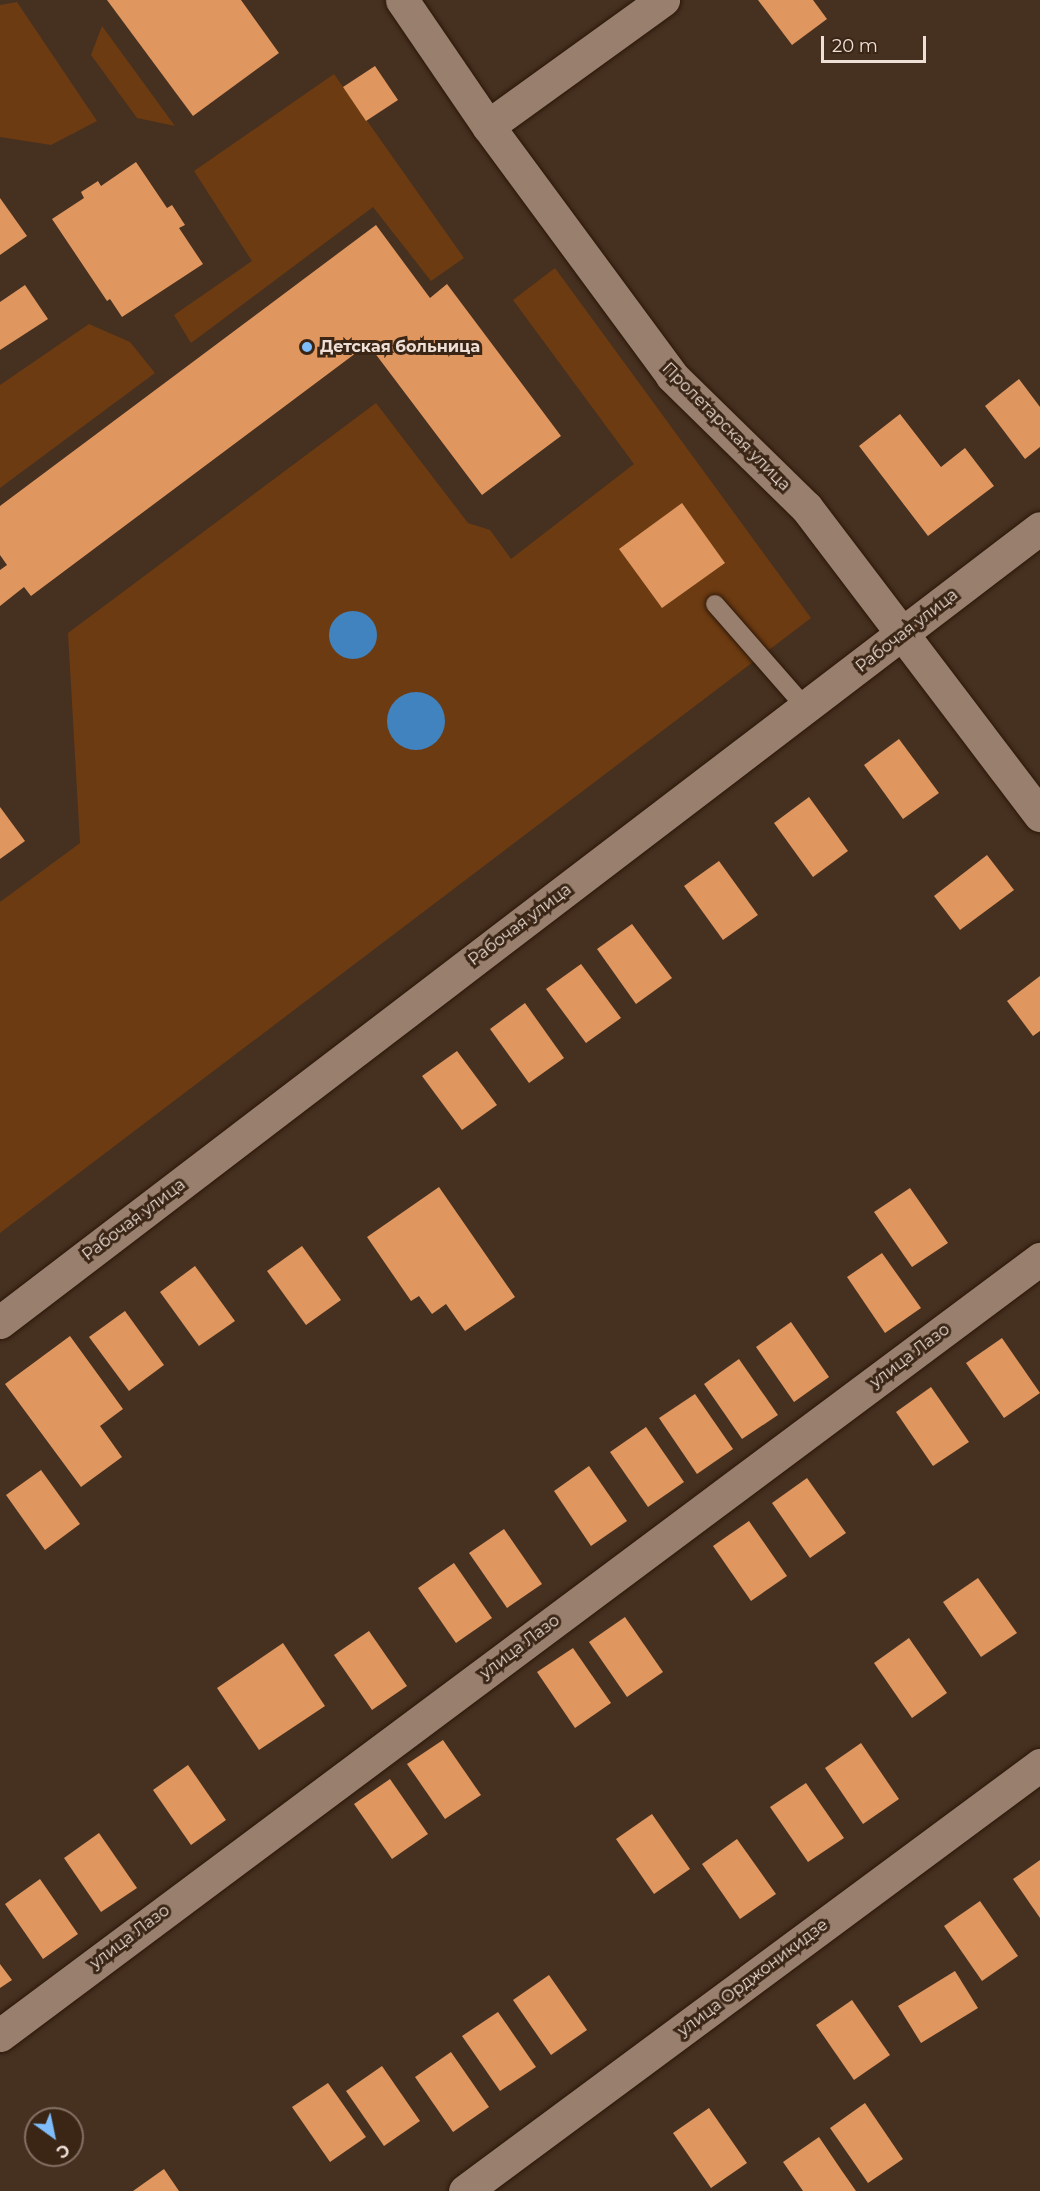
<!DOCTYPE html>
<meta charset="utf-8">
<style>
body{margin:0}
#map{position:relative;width:1040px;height:2191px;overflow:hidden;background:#463020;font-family:Montserrat,sans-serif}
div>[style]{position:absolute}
.green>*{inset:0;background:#6c3b12}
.water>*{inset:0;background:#4183bf}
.round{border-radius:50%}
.building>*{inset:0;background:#e0965f}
.roads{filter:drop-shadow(0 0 2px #2b1708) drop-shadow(0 0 2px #2b1708)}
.lane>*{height:18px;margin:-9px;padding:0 9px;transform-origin:9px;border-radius:9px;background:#997f6d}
.street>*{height:33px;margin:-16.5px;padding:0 16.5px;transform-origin:16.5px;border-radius:16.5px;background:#997f6d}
.dots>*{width:16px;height:16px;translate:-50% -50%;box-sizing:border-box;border:3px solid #3b2616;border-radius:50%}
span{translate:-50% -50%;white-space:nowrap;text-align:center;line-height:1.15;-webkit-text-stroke:6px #3b2616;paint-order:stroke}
.poi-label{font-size:16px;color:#efe0d7;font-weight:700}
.left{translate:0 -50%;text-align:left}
.street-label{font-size:16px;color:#efe0d7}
.north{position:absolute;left:24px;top:2107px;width:60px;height:60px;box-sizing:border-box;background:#3b2616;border:2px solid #837063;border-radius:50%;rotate:147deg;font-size:16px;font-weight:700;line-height:24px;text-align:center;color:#efe0d7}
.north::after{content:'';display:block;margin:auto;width:21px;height:27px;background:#7fbdfa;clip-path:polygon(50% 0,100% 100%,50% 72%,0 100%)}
.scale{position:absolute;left:821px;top:36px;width:105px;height:27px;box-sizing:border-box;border:3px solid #efe0d7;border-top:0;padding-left:8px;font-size:18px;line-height:21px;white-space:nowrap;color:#efe0d7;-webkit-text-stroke:4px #3b2616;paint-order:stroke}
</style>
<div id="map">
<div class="green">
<div style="clip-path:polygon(17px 2px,97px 121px,51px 145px,0 137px,0 5px)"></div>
<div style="clip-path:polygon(102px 26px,175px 126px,137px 118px,91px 55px)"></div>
<div style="clip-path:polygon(334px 74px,464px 258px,431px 281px,373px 207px,191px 343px,174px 315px,252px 261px,194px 171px)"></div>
<div style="clip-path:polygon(555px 268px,811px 618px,0 1233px,0 902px,80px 843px,68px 633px,376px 403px,468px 523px,490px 530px,511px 559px,634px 464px,513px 300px)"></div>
<div style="clip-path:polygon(89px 324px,130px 342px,155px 373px,0 488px,0 385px)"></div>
</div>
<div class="water">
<div class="round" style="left:329px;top:611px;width:48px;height:48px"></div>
<div class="round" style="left:387px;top:692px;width:58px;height:58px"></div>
</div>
<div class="building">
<div style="clip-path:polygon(107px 0,241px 0,279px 53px,193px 116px)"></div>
<div style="clip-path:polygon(758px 0,813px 0,827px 19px,792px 45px)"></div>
<div style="clip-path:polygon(375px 66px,398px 100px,366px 121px,343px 87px)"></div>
<div style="clip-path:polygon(136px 162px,167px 208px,172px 205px,185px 225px,179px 228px,203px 264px,122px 317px,110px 299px,107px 301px,52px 219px,84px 198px,81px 192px,98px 181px,101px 186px)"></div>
<div style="clip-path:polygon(0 198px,27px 236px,0 255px)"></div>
<div style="clip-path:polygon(376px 225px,430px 298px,447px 284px,561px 436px,482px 495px,368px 344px,31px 596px,24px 587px,0 606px,0 570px,7px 565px,0 555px,0 506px)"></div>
<div style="clip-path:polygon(25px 285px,48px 319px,0 350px,0 302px)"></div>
<div style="clip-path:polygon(1019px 379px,1040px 407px,1040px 447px,1025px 459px,985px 406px)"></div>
<div style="clip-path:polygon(900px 414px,941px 467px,965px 448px,994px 486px,928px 536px,859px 446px)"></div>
<div style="clip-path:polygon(682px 503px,725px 563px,662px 608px,619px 549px)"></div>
<div style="clip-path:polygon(899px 739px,939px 793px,903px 819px,864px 765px)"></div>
<div style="clip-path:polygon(809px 797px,848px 851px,813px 877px,774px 823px)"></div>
<div style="clip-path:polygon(0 807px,25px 841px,0 859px)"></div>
<div style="clip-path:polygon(987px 855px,1014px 890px,960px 930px,934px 896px)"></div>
<div style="clip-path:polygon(719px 861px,758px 915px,723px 940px,684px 886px)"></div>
<div style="clip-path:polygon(632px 924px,672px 978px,636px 1004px,597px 949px)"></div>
<div style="clip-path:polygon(581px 964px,621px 1018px,586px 1043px,546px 989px)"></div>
<div style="clip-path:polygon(1040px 976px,1040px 1031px,1033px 1036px,1007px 1001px)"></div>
<div style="clip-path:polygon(525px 1003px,564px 1058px,529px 1083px,490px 1029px)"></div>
<div style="clip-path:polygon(457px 1051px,497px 1105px,462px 1130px,422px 1076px)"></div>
<div style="clip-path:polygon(439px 1187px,515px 1297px,465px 1331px,446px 1304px,432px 1314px,419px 1296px,411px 1301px,367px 1237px)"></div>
<div style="clip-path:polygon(910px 1188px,948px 1243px,912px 1267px,874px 1212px)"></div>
<div style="clip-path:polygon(302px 1246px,341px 1300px,306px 1325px,267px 1271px)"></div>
<div style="clip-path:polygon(882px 1253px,921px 1308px,885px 1333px,847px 1277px)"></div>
<div style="clip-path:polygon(195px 1266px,235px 1321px,199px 1346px,160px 1292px)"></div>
<div style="clip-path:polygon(125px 1311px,164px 1365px,129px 1391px,89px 1337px)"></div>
<div style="clip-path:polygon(791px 1322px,829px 1377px,794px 1402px,756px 1347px)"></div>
<div style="clip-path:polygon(70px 1336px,123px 1409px,100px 1426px,122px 1457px,81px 1487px,5px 1384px)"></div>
<div style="clip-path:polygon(1002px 1338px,1040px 1393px,1004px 1418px,966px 1363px)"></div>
<div style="clip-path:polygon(739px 1359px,778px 1415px,742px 1439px,704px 1384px)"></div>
<div style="clip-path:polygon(931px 1387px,969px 1442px,933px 1466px,896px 1412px)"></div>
<div style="clip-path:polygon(695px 1394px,733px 1449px,697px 1474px,659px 1418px)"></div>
<div style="clip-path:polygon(646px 1427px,684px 1482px,648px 1507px,610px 1452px)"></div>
<div style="clip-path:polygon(589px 1466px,627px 1521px,591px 1546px,554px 1491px)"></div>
<div style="clip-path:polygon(41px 1470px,80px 1524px,45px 1550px,6px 1495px)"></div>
<div style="clip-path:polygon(807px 1478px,846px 1533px,810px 1558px,772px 1503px)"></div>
<div style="clip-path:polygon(749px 1521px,787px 1576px,751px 1601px,713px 1546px)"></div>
<div style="clip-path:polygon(504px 1529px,542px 1584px,507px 1608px,469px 1553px)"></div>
<div style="clip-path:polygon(454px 1563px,492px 1618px,456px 1643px,418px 1588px)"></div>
<div style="clip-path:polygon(978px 1578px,1017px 1633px,981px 1657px,943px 1602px)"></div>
<div style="clip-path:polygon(625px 1617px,663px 1672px,627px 1697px,589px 1642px)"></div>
<div style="clip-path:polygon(369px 1631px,407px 1686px,372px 1710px,334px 1655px)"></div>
<div style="clip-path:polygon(909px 1638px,947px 1693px,912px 1718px,874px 1663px)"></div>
<div style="clip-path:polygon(283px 1643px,325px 1706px,259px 1750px,217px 1688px)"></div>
<div style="clip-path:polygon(573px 1648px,611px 1703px,575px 1728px,537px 1672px)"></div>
<div style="clip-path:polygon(443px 1740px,481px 1795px,445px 1819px,407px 1764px)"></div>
<div style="clip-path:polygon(861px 1743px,899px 1799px,863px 1824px,825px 1768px)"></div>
<div style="clip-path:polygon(188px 1765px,226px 1820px,191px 1845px,153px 1790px)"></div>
<div style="clip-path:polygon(390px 1779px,428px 1834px,392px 1859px,354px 1804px)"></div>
<div style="clip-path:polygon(806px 1783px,844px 1838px,808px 1862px,770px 1807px)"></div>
<div style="clip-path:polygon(652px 1814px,690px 1869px,654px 1894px,616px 1839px)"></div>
<div style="clip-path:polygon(99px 1833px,137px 1888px,101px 1912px,64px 1858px)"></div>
<div style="clip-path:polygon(737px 1839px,776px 1894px,740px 1919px,702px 1864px)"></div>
<div style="clip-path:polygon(1040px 1860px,1040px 1918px,1013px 1879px)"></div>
<div style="clip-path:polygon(40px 1879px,78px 1934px,43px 1959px,5px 1904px)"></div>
<div style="clip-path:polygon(980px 1901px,1018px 1956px,982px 1981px,944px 1926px)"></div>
<div style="clip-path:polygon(0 1964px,12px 1980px,0 1988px)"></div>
<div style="clip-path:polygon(955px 1971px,978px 2008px,921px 2043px,898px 2006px)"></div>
<div style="clip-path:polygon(549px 1975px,587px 2030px,551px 2055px,513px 2000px)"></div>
<div style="clip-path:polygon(852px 2000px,890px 2055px,854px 2080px,816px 2025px)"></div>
<div style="clip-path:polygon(498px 2012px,536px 2067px,500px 2091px,462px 2036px)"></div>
<div style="clip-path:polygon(451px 2052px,489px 2107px,453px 2132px,415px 2077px)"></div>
<div style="clip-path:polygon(382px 2066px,420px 2121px,384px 2146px,346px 2091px)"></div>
<div style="clip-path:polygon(328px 2083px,366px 2137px,330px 2162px,292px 2107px)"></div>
<div style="clip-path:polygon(865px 2103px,903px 2159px,868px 2183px,830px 2128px)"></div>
<div style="clip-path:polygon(709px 2108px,747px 2163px,711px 2188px,673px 2133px)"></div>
<div style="clip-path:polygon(819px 2137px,842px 2171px,856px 2191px,803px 2191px,783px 2162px)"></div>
<div style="clip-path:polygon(164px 2169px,179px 2191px,133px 2191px)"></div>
</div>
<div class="roads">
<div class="lane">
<div style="left:715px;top:604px;width:138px;rotate:48.8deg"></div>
</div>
<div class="street">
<div style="left:402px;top:0;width:153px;rotate:55.7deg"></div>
<div style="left:488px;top:126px;width:310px;rotate:53.6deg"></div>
<div style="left:672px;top:376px;width:187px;rotate:44.4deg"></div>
<div style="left:806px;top:507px;width:387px;rotate:52.8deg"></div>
<div style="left:488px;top:126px;width:216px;rotate:-35.8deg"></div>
<div style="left:0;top:1322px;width:1308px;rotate:-37.36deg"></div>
<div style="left:0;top:2035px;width:1298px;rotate:-36.73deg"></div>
<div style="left:465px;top:2191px;width:716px;rotate:-36.53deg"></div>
</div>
</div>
<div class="dots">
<div style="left:307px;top:347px;background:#7fbdfa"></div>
</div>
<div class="poi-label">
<span class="left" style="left:320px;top:347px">Детская больница</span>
</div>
<div class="street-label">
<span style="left:726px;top:427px;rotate:45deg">Пролетарская улица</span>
<span style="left:907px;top:631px;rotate:-38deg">Рабочая улица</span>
<span style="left:520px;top:925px;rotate:-37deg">Рабочая улица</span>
<span style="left:134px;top:1220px;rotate:-37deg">Рабочая улица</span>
<span style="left:910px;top:1356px;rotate:-37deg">улица Лазо</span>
<span style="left:520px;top:1647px;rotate:-37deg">улица Лазо</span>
<span style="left:130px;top:1937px;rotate:-37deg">улица Лазо</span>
<span style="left:753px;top:1978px;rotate:-37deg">улица Орджоникидзе</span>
</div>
<div class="north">С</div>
<div class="scale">20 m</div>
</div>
